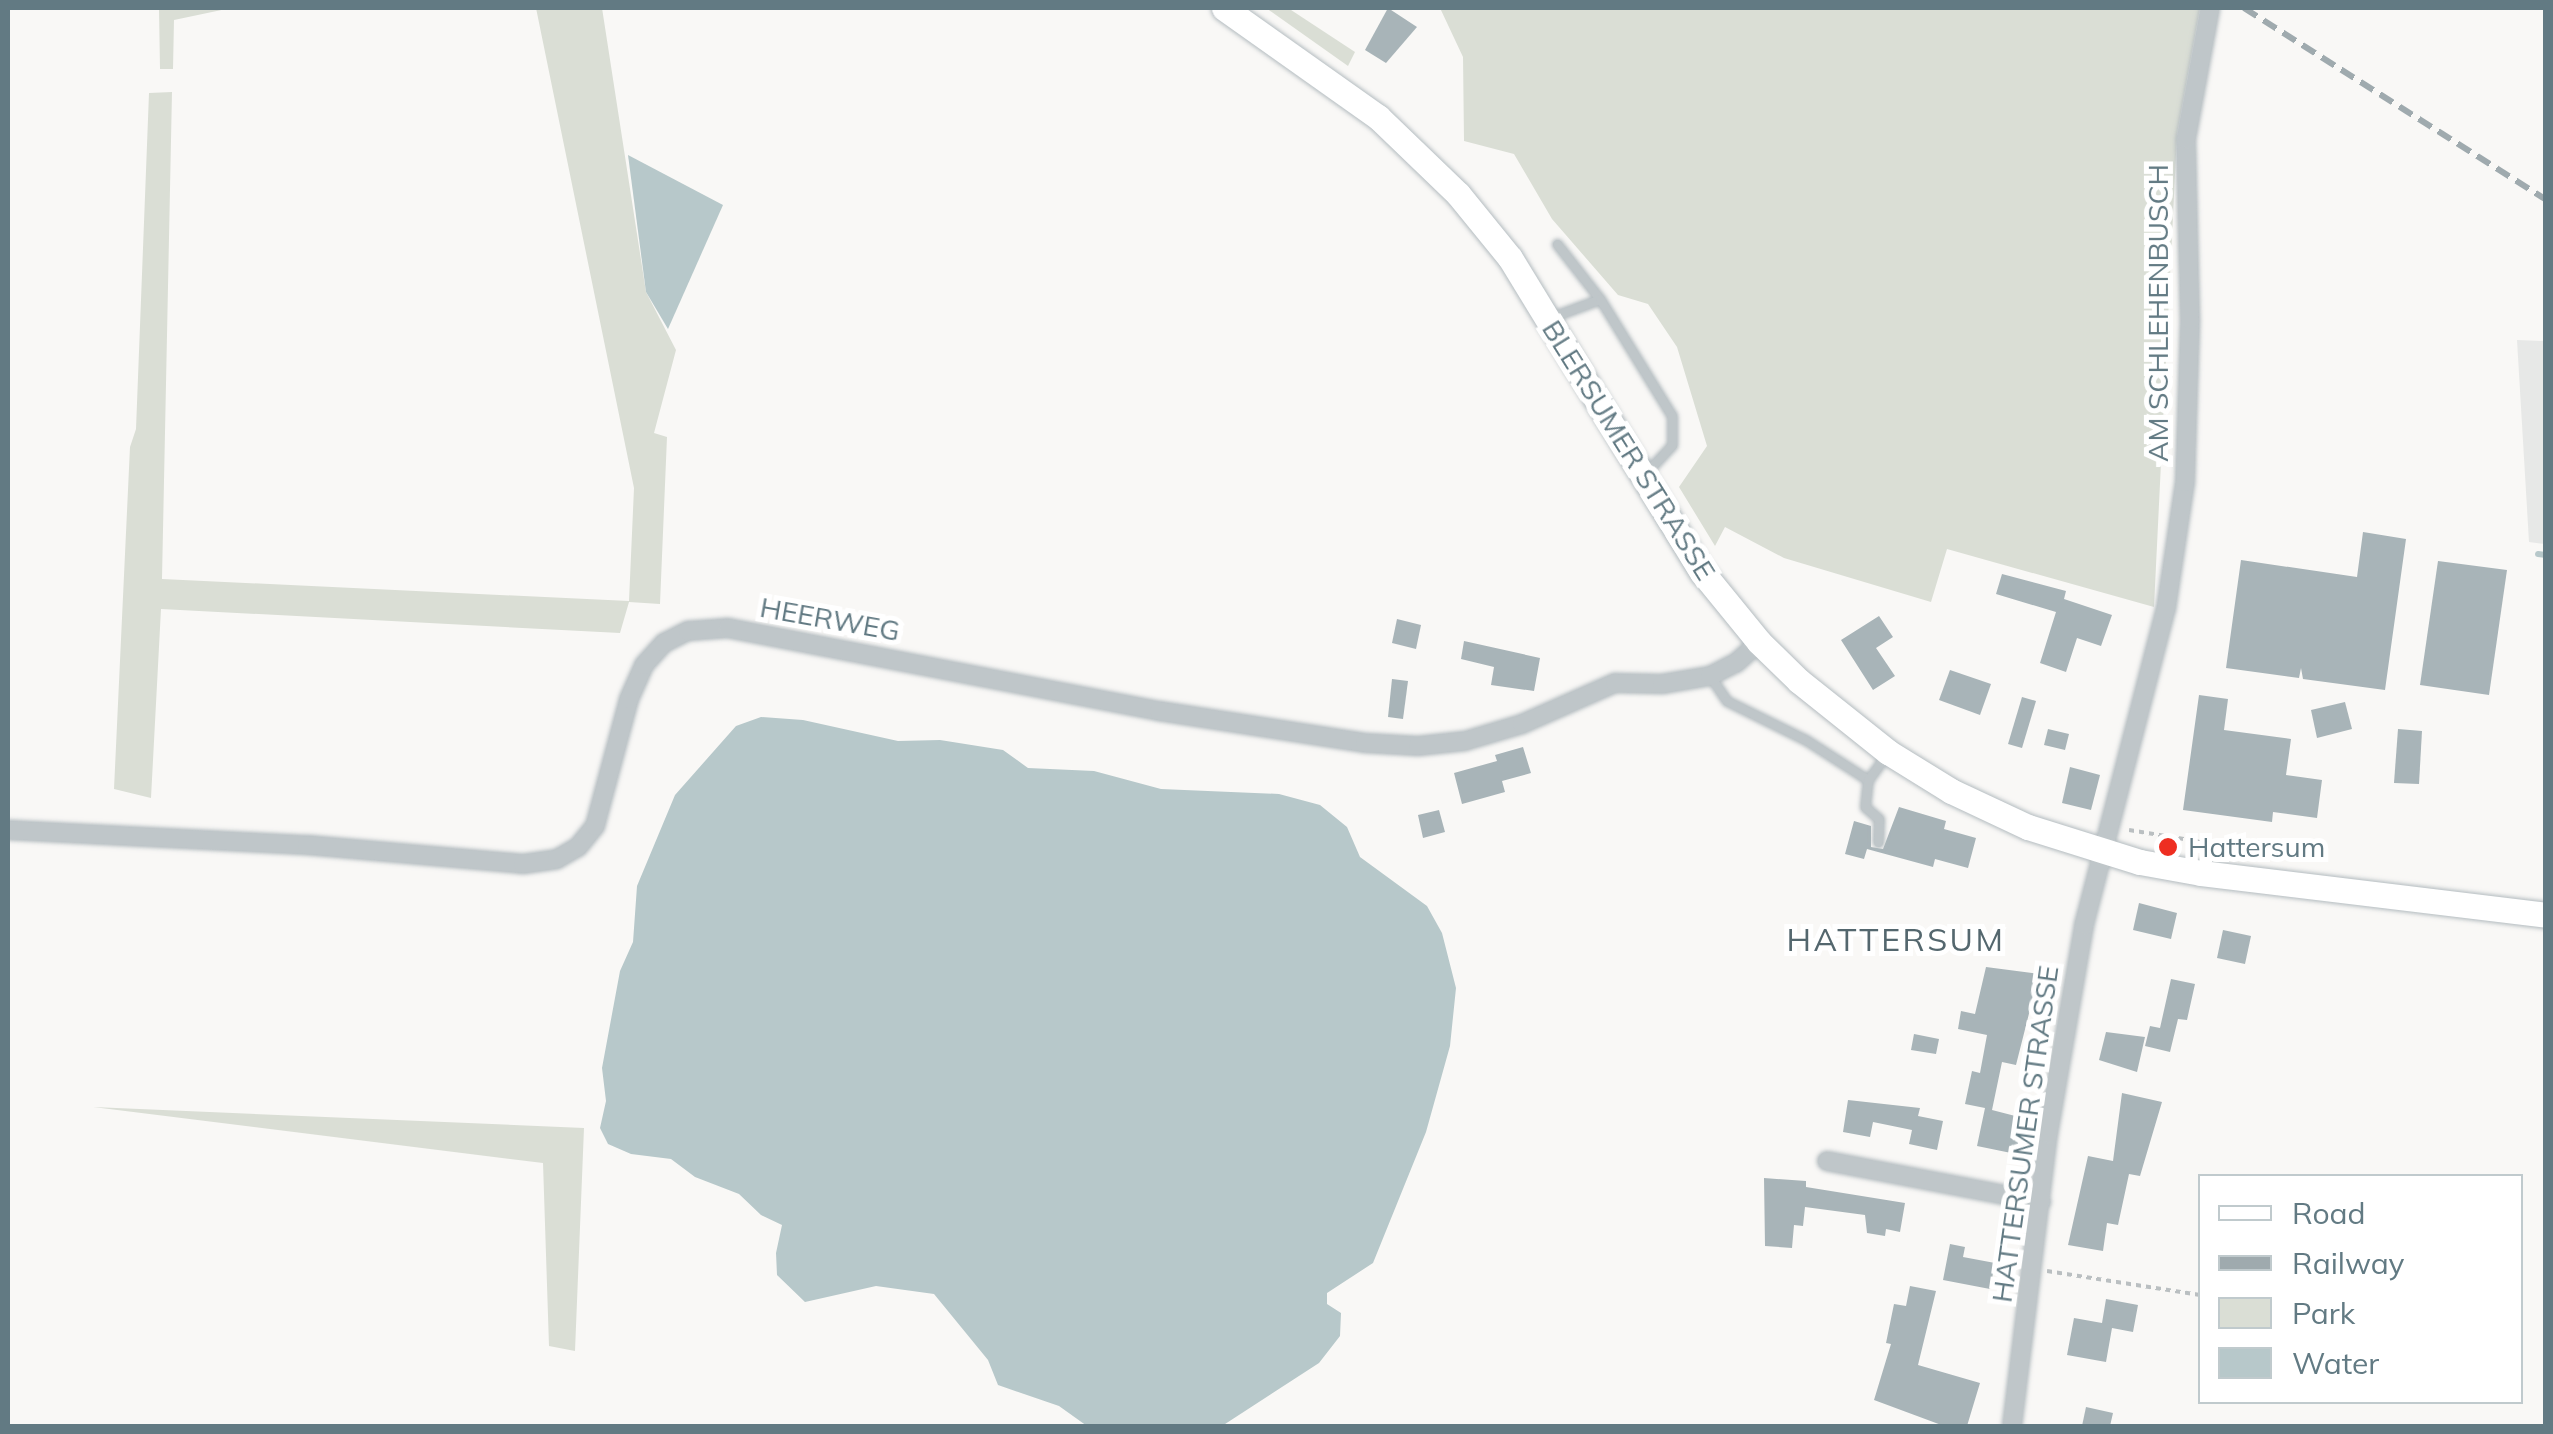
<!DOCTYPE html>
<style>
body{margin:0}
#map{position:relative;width:2553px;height:1434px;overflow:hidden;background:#f9f8f6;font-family:Mulish,sans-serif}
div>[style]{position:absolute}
.built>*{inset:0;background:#e7e8e7}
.green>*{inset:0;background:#daded5}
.water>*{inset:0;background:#b7c8ca}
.stream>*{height:6px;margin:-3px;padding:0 3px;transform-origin:3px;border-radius:3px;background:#b7c8ca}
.building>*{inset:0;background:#a8b4b8}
.path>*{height:4px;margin-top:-2px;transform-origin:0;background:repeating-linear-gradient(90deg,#babfc1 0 5px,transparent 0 10px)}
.roads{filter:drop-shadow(0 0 2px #b4bcc0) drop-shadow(0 0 2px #b4bcc0)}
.lane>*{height:9px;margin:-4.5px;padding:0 4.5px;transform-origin:4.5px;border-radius:4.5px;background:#bfc6c9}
.street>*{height:18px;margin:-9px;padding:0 9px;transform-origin:9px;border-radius:9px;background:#bfc6c9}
.secondary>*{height:25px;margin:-12.5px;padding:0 12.5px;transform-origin:12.5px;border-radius:12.5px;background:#fff}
.rail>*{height:6px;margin-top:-3px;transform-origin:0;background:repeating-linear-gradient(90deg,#9faaae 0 15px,transparent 0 23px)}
.dots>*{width:28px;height:28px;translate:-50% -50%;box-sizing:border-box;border:5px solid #fff;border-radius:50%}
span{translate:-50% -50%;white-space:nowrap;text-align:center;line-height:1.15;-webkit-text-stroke:10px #fff;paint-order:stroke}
.street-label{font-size:28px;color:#627a83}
.poi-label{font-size:28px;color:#627a83}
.left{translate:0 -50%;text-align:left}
.quarter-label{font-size:32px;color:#54676e;letter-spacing:2.5px}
.frame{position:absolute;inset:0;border:10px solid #627a83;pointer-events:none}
.legend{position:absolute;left:2198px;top:1174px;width:325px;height:230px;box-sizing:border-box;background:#fff;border:2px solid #c0cacd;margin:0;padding:12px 18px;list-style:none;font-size:30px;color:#627a83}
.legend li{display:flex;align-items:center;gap:20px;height:50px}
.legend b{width:50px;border:2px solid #c0cacd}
</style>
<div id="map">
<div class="built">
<div style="clip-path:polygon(2517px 340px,2545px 341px,2545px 544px,2529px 542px)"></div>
</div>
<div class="green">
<div style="clip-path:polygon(159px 8px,231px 8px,174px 20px,173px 69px,160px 69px)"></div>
<div style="clip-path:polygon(536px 8px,602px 8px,646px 292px,676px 350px,654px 433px,667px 437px,660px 604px,629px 602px,620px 633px,161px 609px,151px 798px,114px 789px,130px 447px,136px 429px,149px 93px,172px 92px,162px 579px,629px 601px,634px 488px)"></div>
<div style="clip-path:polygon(1266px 8px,1288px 8px,1355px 52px,1348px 66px)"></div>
<div style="clip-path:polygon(1440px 8px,2200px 8px,2177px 134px,2154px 607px,1947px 549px,1931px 602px,1784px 558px,1725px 527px,1715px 546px,1679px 487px,1707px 446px,1677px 347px,1648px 304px,1618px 295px,1552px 219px,1514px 154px,1464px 141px,1463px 57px)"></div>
<div style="clip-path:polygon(93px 1107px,584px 1128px,575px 1351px,549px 1346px,543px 1163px)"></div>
</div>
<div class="water">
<div style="clip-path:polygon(628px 155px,723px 205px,668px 329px,646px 292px)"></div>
<div style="clip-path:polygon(761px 717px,803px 720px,898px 741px,940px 740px,1003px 750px,1028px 768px,1094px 771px,1161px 789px,1279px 794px,1320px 805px,1347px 827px,1360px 857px,1427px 906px,1442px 933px,1456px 988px,1450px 1046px,1426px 1132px,1373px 1263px,1327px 1293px,1327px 1304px,1341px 1313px,1340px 1336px,1319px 1363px,1222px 1426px,1087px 1426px,1059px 1406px,998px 1385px,988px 1360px,934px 1294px,876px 1286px,805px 1302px,777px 1275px,776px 1253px,782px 1225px,761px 1215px,739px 1194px,695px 1177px,671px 1159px,631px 1154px,608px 1144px,600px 1128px,606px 1101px,602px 1068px,620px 971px,633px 942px,637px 886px,675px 795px,736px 726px)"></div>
</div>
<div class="stream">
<div style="left:2538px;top:554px;width:8px;rotate:7deg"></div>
</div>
<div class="building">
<div style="clip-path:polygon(1388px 8px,1417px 27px,1386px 63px,1365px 50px)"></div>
<div style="clip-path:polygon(2363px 532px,2406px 539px,2385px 690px,2303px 679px,2301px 668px,2299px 678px,2226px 668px,2241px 560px,2357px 577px)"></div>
<div style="clip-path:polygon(2438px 561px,2507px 570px,2489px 695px,2420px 685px)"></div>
<div style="clip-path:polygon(2002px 574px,2066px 591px,2064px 599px,2112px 615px,2101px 646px,2077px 638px,2066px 672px,2040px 663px,2056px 612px,1996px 594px)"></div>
<div style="clip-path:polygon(1879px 616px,1893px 637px,1876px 648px,1895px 676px,1873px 690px,1841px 640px)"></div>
<div style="clip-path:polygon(1397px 619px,1421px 625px,1416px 649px,1392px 643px)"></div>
<div style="clip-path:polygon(1464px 641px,1540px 658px,1534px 691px,1491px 685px,1494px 667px,1461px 659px)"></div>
<div style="clip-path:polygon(1950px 670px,1991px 684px,1980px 715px,1939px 700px)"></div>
<div style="clip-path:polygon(1392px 679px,1408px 681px,1403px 719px,1388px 717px)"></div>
<div style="clip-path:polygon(2199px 695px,2228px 699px,2224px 730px,2291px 739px,2286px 775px,2322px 780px,2317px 818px,2273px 812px,2272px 822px,2183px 810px)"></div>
<div style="clip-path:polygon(2022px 697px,2036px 701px,2022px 748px,2008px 744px)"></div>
<div style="clip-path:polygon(2345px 702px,2352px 729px,2317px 738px,2311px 710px)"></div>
<div style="clip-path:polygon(2048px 729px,2069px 734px,2065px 750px,2044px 745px)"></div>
<div style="clip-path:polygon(2398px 729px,2422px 731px,2419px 784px,2394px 783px)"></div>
<div style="clip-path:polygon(1523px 747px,1531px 773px,1502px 781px,1505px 792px,1462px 804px,1454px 773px,1497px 761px,1495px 755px)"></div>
<div style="clip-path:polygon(2070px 767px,2100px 775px,2091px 810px,2062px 803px)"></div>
<div style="clip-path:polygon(1899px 807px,1946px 821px,1944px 829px,1976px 838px,1968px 868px,1935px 859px,1933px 867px,1867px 849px,1864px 859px,1845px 854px,1854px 821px,1871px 826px,1871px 847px,1883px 849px)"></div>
<div style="clip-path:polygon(1439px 810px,1445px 832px,1423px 838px,1418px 815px)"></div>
<div style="clip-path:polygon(2139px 903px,2177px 913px,2171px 939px,2133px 930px)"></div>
<div style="clip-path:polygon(2223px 930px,2251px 936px,2245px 964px,2217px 958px)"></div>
<div style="clip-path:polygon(1986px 967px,2039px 974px,2016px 1065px,2002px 1062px,1992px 1110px,2023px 1118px,2016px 1154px,1977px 1146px,1985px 1108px,1965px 1104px,1972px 1071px,1980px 1073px,1987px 1035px,1958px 1029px,1961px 1011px,1975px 1014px)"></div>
<div style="clip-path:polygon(2171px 979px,2195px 984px,2187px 1020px,2178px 1019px,2170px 1052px,2145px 1046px,2150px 1026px,2160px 1028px)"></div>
<div style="clip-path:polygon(2106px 1032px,2145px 1037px,2137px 1072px,2099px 1060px)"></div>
<div style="clip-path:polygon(1914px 1034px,1939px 1039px,1936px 1054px,1911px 1050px)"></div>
<div style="clip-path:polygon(2122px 1093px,2162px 1102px,2140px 1176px,2129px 1174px,2118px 1225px,2107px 1223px,2103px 1251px,2068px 1245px,2088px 1156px,2113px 1161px)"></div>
<div style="clip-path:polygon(1848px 1100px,1920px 1108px,1918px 1116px,1943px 1121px,1937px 1150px,1909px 1144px,1912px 1130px,1873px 1122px,1870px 1137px,1843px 1132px)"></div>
<div style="clip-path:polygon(1764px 1178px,1806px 1181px,1806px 1187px,1905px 1203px,1900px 1232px,1886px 1229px,1885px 1236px,1867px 1233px,1865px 1215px,1805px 1207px,1803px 1226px,1794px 1225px,1792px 1248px,1765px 1246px)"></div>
<div style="clip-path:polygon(1950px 1244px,1965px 1247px,1963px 1257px,1995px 1263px,1990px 1289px,1943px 1280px)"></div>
<div style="clip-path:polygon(1910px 1286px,1936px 1291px,1918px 1365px,1980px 1383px,1967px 1426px,1944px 1426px,1874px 1400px,1891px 1344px,1886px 1343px,1894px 1304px,1906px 1306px)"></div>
<div style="clip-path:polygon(2106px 1299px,2138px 1305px,2133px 1332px,2112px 1328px,2106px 1362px,2067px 1355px,2074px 1318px,2102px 1323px)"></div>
<div style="clip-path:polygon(2086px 1407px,2113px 1413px,2110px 1426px,2082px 1426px)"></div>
</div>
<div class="path">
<div style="left:2129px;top:830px;width:68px;rotate:9.3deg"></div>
<div style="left:2196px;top:841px;width:43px;rotate:16.3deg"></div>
<div style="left:2047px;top:1271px;width:155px;rotate:8.9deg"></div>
</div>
<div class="roads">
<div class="lane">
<div style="left:1557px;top:244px;width:70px;rotate:52deg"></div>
<div style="left:1549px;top:318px;width:54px;rotate:-20.4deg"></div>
<div style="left:1600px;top:299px;width:137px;rotate:58.4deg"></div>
<div style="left:1672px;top:416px;width:29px;rotate:90deg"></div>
<div style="left:1672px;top:445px;width:37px;rotate:133deg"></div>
<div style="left:1710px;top:676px;width:30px;rotate:56deg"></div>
<div style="left:1727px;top:701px;width:88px;rotate:26.3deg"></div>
<div style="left:1806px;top:740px;width:74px;rotate:32.8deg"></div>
<div style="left:1878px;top:842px;width:23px;rotate:-88deg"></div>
<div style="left:1879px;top:819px;width:18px;rotate:-139deg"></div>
<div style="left:1865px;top:807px;width:27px;rotate:-84deg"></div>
<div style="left:1868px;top:780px;width:32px;rotate:-54deg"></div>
</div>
<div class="street">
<div style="left:8px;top:830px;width:299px;rotate:2.9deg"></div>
<div style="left:307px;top:845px;width:217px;rotate:5deg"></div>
<div style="left:523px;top:864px;width:34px;rotate:-8deg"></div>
<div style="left:557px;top:859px;width:24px;rotate:-30deg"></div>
<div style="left:578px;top:847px;width:27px;rotate:-51deg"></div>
<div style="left:595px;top:826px;width:131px;rotate:-75deg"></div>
<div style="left:629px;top:699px;width:37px;rotate:-66deg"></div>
<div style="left:644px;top:665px;width:30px;rotate:-48deg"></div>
<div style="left:664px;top:643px;width:27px;rotate:-27deg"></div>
<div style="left:688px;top:631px;width:40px;rotate:-4.3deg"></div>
<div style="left:728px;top:628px;width:439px;rotate:10.9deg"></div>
<div style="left:1159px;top:711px;width:208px;rotate:8.8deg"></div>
<div style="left:1365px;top:743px;width:53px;rotate:3.2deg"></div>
<div style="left:1418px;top:746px;width:47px;rotate:-6.1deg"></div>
<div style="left:1465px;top:741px;width:59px;rotate:-16.6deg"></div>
<div style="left:1522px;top:724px;width:102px;rotate:-23.8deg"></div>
<div style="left:1615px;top:683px;width:47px;rotate:1.2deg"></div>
<div style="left:1662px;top:684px;width:49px;rotate:-9.5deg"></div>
<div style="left:1710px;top:676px;width:29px;rotate:-27deg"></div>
<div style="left:1736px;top:663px;width:31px;rotate:-42deg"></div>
<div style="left:1827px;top:1161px;width:218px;rotate:10.8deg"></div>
<div style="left:2012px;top:1426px;width:294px;rotate:-83deg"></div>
<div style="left:2048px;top:1134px;width:212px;rotate:-80.2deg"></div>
<div style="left:2084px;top:925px;width:326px;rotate:-75.5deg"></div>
<div style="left:2166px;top:609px;width:128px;rotate:-81.5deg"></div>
<div style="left:2185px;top:482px;width:162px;rotate:-88.2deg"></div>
<div style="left:2190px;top:320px;width:181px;rotate:-91.3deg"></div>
<div style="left:2186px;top:139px;width:133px;rotate:-79.6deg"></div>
</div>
<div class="secondary">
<div style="left:1224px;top:8px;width:189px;rotate:35.3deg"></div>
<div style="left:1378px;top:117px;width:111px;rotate:43.9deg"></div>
<div style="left:1458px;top:194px;width:82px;rotate:50.9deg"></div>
<div style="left:1510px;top:258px;width:368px;rotate:58.6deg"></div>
<div style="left:1702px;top:572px;width:90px;rotate:50.8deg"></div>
<div style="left:1759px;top:642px;width:56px;rotate:44.3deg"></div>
<div style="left:1799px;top:681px;width:114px;rotate:38.6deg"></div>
<div style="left:1888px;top:752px;width:74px;rotate:31.8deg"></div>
<div style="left:1951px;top:791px;width:85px;rotate:25.1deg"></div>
<div style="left:2028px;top:827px;width:117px;rotate:17.4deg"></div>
<div style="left:2140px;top:862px;width:62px;rotate:10.2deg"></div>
<div style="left:2201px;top:873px;width:348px;rotate:6.9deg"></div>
</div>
</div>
<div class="rail">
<div style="left:2244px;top:8px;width:358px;rotate:32.4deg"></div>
</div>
<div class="dots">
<div style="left:2168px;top:847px;background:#ee2e21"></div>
</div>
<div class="street-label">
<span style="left:2158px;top:313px;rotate:-90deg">AM SCHLEHENBUSCH</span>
<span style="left:1629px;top:450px;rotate:58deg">BLERSUMER STRASSE</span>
<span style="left:830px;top:619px;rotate:10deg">HEERWEG</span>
<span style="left:2025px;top:1134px;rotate:-82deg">HATTERSUMER STRASSE</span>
</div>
<div class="poi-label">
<span class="left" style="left:2188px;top:847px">Hattersum</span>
</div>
<div class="quarter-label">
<span style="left:1896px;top:939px">HATTERSUM</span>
</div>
<div class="frame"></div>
<ul class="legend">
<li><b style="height:12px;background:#fff"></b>Road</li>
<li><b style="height:12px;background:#9faaae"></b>Railway</li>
<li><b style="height:28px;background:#daded5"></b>Park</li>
<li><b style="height:28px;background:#b7c8ca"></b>Water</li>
</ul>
</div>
